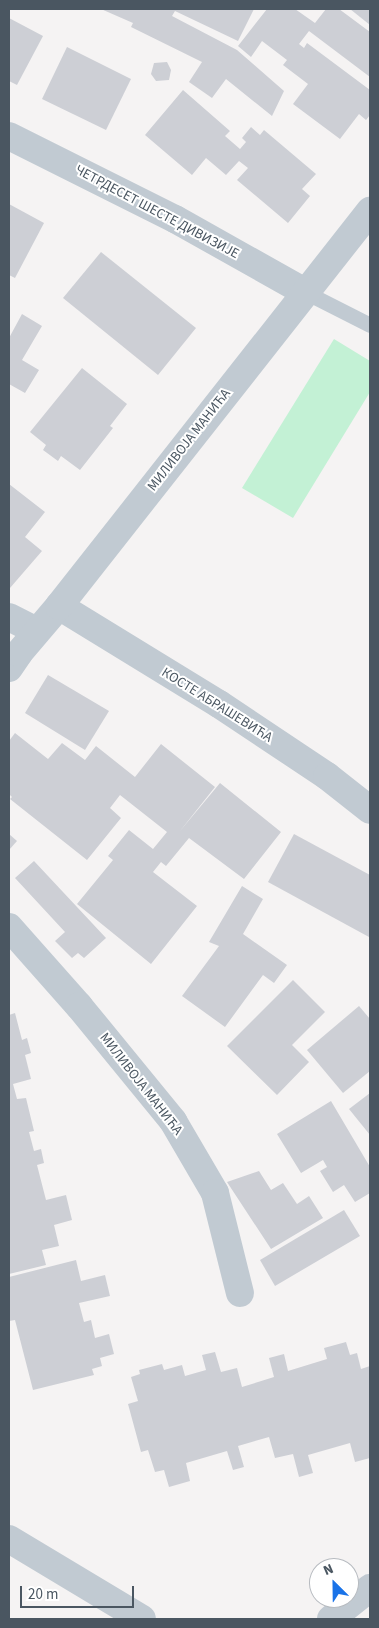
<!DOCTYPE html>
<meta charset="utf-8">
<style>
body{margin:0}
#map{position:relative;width:379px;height:1628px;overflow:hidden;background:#f5f3f3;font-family:"Source Sans 3",sans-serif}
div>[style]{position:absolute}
.green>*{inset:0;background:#c3f1d5}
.building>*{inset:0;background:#cdcfd5}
.service>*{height:15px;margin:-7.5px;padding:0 7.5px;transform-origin:7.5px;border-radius:7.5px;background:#c1cad2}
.minor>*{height:28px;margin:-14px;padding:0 14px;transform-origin:14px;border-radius:14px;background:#c1cad2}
span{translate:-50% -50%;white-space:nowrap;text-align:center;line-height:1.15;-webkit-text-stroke:4px #fff;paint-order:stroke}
.street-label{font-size:14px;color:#4a5661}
.frame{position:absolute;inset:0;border:10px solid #4a5661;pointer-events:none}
.north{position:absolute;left:309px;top:1558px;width:50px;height:50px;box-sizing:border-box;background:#fff;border:1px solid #b7bbc0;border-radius:50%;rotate:337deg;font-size:14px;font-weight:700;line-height:20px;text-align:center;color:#4a5661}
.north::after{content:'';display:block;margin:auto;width:18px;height:22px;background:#1a73e8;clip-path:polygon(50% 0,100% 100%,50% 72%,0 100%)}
.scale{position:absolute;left:20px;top:1586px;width:114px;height:22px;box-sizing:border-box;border:2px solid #4a5661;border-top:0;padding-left:6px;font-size:15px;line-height:18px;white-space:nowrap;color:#4a5661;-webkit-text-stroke:4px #fff;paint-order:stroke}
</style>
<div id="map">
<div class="green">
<div style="clip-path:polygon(334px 339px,370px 361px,370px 392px,293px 518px,242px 488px)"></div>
</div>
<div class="building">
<div style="clip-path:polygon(101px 9px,254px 9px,238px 41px,175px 11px,172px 16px,237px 50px,284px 91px,272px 116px,226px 79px,212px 98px,189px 82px,202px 62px,131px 27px,133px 23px)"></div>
<div style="clip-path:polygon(267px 9px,295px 9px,315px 23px,326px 9px,339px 9px,370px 32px,370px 77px,309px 31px,299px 44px,304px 48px,307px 43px,370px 90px,370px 115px,366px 120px,359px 114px,340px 139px,293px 104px,308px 84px,283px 65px,287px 60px,262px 41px,251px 57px,238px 46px)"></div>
<div style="clip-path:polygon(350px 9px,370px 9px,370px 25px)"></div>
<div style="clip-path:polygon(9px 18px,43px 36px,17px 85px,9px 81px)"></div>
<div style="clip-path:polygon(67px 47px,131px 79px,106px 130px,42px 99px)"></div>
<div style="clip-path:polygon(167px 62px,171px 70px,169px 80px,156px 81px,151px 74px,154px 63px)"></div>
<div style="clip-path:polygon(183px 90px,230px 131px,225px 136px,240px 149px,246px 142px,242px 138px,251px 127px,260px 135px,264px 130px,316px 174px,302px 189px,310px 196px,288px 223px,237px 180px,248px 168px,239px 161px,226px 175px,206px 158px,192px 175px,145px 135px)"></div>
<div style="clip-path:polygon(9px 204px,44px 223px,15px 278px,9px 275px)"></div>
<div style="clip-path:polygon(101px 252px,196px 328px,158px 375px,63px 298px)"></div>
<div style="clip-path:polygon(22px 314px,42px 326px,22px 360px,39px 370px,25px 393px,9px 384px,9px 338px)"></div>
<div style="clip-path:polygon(82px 368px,127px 404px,110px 426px,113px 428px,80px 470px,61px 456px,58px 461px,43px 450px,46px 445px,30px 432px)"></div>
<div style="clip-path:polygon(9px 484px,45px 512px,25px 537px,42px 551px,10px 588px)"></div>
<div style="clip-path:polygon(48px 675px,109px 711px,85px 750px,25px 713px)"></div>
<div style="clip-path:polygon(15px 733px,48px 759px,62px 743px,85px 760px,96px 746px,135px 777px,161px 744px,215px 787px,180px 831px,220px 783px,281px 832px,244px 879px,189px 838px,166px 866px,161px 862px,153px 872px,197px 906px,151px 964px,77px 904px,113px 860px,108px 856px,129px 830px,153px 849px,167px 832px,120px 795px,110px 808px,121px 818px,87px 860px,10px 799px,12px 797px,9px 794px,9px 741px)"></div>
<div style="clip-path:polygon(9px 834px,17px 841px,9px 850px)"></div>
<div style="clip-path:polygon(294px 834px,370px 875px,369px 937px,268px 882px)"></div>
<div style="clip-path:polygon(34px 861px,106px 938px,84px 958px,78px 953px,72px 958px,55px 941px,65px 932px,15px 878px)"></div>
<div style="clip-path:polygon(242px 886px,263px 899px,243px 934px,287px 965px,274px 983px,263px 975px,225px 1027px,182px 996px,219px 946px,209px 942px)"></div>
<div style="clip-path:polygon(293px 980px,325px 1012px,292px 1045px,309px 1062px,277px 1095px,227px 1046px)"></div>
<div style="clip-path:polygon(359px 1006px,370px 1019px,370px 1071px,343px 1093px,307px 1050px)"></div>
<div style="clip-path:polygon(15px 1013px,22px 1040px,27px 1038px,31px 1053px,25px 1055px,31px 1079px,13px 1084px,17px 1099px,26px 1098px,34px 1131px,29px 1132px,34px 1151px,41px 1149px,44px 1163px,37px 1165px,46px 1200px,66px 1195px,72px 1220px,54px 1225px,59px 1246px,42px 1250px,46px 1265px,9px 1274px,9px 1015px)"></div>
<div style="clip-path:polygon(370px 1093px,370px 1135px,349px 1109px)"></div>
<div style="clip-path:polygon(331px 1101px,370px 1167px,370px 1193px,355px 1202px,344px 1185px,333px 1192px,320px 1171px,327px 1167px,323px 1160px,301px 1173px,277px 1134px)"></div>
<div style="clip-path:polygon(259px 1171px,271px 1190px,283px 1183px,297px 1204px,309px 1196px,323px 1218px,271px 1249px,227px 1182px)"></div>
<div style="clip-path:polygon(344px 1210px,360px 1236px,275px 1286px,260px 1260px)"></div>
<div style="clip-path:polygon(76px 1260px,81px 1281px,105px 1275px,110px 1296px,79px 1303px,84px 1322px,91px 1320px,95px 1338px,109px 1334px,114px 1354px,100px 1358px,102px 1366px,92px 1369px,94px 1375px,33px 1390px,15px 1320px,9px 1321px,9px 1277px)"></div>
<div style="clip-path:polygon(346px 1342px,350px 1355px,357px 1353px,361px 1369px,370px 1366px,370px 1458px,355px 1462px,350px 1443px,308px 1455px,313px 1473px,299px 1477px,293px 1454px,275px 1458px,269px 1437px,238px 1446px,244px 1467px,233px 1470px,227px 1451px,186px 1463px,190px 1481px,169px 1487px,164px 1470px,155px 1472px,148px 1450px,141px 1452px,128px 1404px,138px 1401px,131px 1377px,140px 1374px,139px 1370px,162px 1364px,164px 1370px,182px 1365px,185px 1376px,206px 1370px,202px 1355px,215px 1352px,221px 1372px,237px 1368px,242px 1387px,274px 1377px,269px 1358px,284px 1354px,288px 1371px,327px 1359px,324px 1348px)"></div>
</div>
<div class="service">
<div style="left:305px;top:292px;width:73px;rotate:26.9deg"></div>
</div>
<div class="minor">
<div style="left:9px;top:136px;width:186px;rotate:26.6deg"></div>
<div style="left:175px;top:219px;width:149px;rotate:29.3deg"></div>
<div style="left:59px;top:606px;width:188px;rotate:31.5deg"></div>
<div style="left:219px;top:704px;width:130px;rotate:33.7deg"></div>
<div style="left:327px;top:776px;width:55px;rotate:38.3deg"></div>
<div style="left:9px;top:617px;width:31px;rotate:27deg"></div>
<div style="left:9px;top:668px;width:18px;rotate:-56deg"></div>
<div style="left:19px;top:653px;width:62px;rotate:-49.6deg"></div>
<div style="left:59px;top:606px;width:503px;rotate:-51.79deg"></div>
<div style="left:9px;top:927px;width:106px;rotate:48.5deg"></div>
<div style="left:79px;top:1006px;width:149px;rotate:50.7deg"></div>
<div style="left:173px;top:1121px;width:83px;rotate:59.7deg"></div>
<div style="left:215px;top:1193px;width:103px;rotate:76deg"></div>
<div style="left:9px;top:1539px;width:155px;rotate:31deg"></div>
<div style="left:331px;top:1619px;width:50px;rotate:-38.5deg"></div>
</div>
<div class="street-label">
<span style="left:157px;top:212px;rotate:28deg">ЧЕТРДЕСЕТ ШЕСТЕ ДИВИЗИЈЕ</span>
<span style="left:189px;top:440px;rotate:-52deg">МИЛИВОЈА МАНИЋА</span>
<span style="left:217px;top:705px;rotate:32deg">КОСТЕ АБРАШЕВИЋА</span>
<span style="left:141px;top:1084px;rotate:52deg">МИЛИВОЈА МАНИЋА</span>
</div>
<div class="frame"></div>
<div class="north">N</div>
<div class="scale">20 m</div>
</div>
